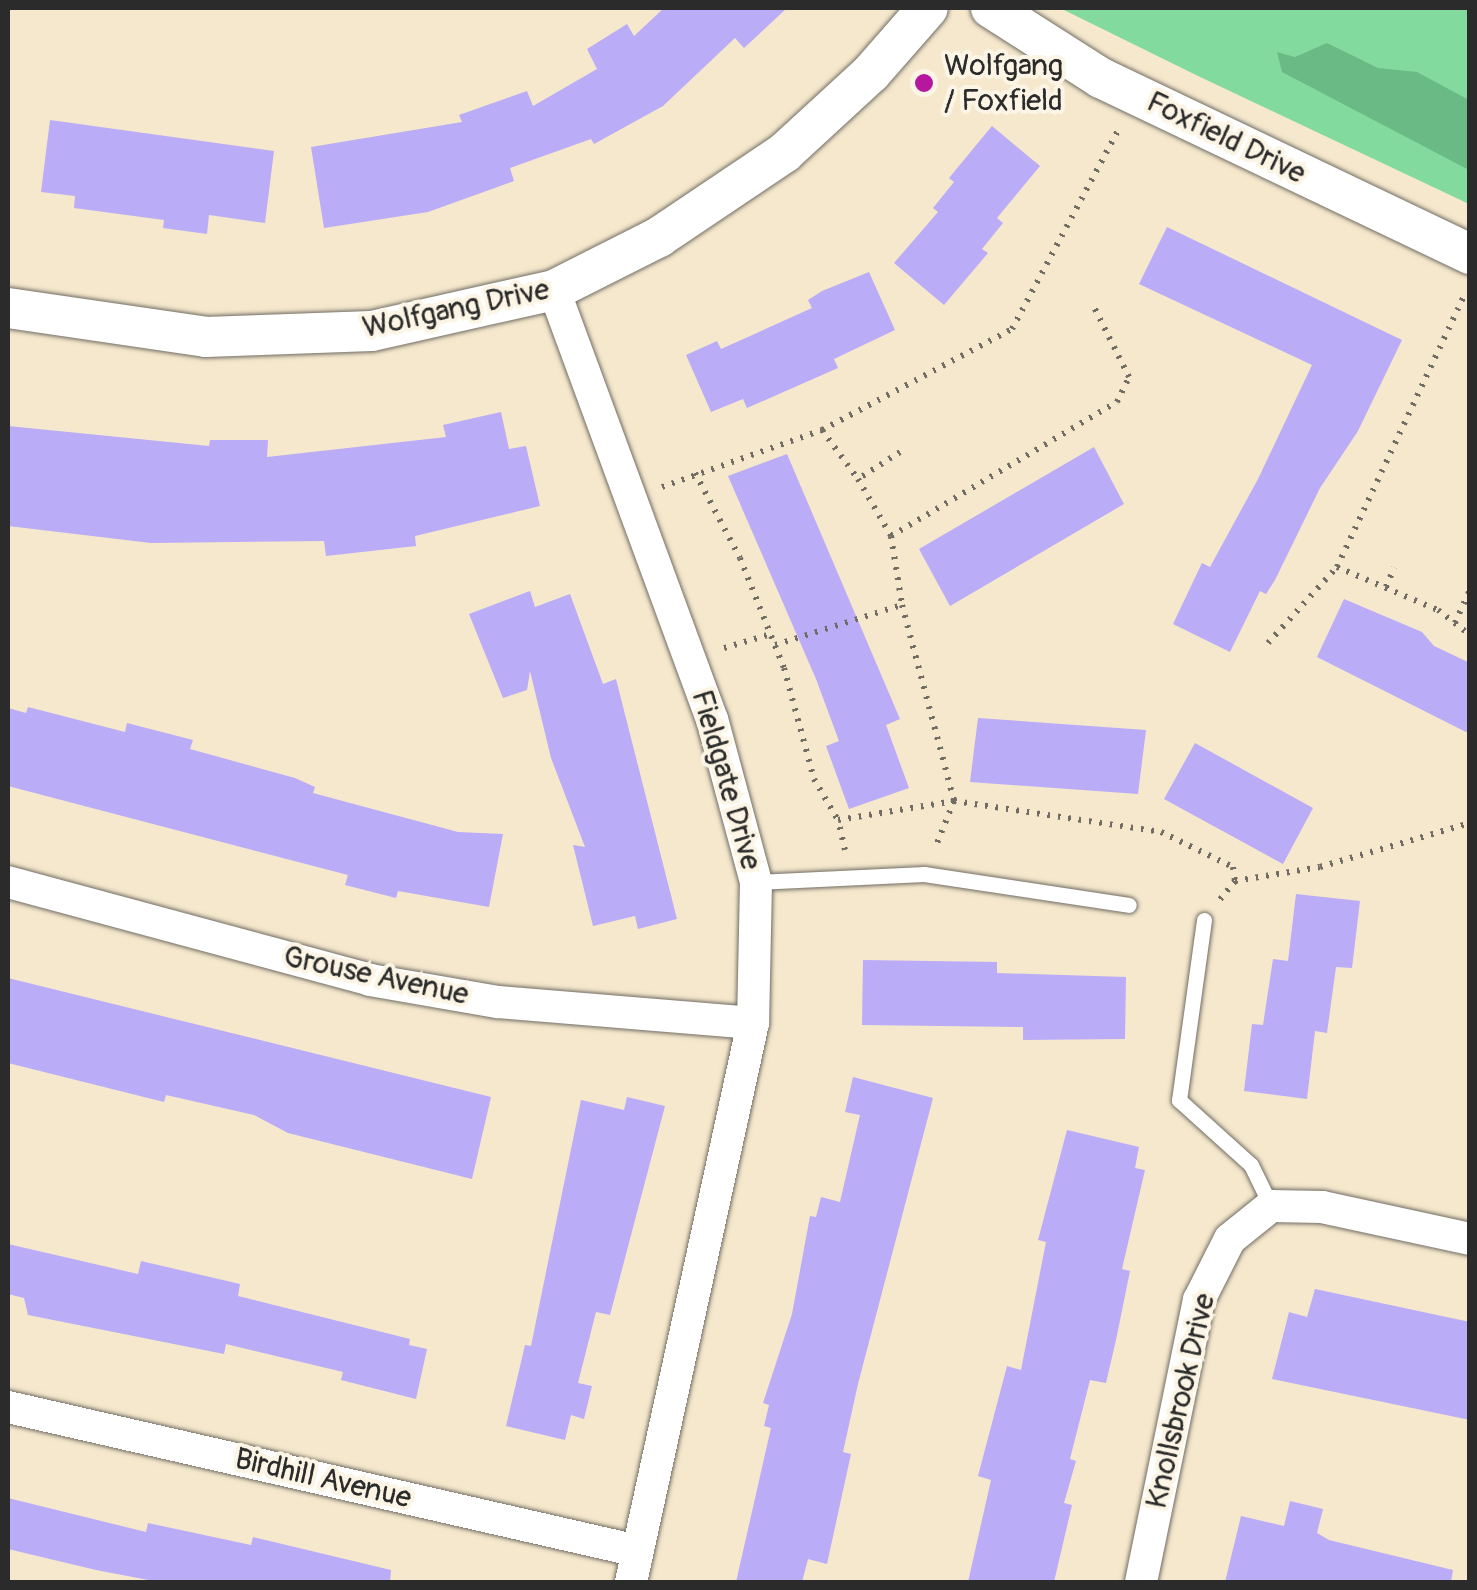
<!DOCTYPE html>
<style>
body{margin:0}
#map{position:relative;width:1477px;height:1590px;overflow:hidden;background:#f5e8cd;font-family:Pangolin,sans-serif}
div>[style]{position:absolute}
.green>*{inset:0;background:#83da9e}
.forest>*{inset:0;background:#6aba85}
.building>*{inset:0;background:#bbacf7}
.path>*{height:6px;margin-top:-3px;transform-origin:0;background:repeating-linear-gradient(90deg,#726d64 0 2.5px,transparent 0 10.5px)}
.roads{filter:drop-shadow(0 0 2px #726d64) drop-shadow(0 0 2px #726d64)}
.service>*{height:15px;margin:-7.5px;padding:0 7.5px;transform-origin:7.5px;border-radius:7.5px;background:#fff}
.minor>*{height:32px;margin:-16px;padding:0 16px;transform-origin:16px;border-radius:16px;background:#fff}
.tertiary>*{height:40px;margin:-20px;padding:0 20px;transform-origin:20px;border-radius:20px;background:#fff}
.dots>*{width:28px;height:28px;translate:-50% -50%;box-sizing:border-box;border:5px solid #fcf5e5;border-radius:50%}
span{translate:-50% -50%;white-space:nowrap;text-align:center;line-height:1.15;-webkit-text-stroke:8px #fcf5e5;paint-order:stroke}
.poi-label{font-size:30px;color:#2b2b2b}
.left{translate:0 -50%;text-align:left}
.street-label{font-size:30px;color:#2b2b2b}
.frame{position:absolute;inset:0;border:10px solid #2b2b2b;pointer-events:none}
</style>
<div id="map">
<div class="green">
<div style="clip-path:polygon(1060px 8px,1469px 8px,1469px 204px,1196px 75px)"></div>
</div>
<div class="forest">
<div style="clip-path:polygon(1327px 43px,1378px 68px,1417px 72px,1469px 100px,1469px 170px,1282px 72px,1277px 52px,1295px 57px)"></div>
</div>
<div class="building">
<div style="clip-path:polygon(664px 8px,787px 8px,744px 48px,735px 38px,663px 106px,594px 144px,591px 139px,510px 168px,514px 181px,428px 212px,324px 228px,311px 147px,462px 122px,459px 115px,527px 91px,533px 106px,597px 69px,587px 49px,627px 24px,634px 36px)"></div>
<div style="clip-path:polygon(50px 120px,274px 151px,265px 223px,209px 215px,207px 234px,163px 228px,164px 220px,74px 208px,75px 196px,41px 192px)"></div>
<div style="clip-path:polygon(992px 126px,1040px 166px,997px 218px,1003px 223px,982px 249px,988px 253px,944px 305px,894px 263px,938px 212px,933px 208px,954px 182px,949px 178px)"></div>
<div style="clip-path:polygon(1167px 227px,1402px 340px,1358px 431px,1320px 488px,1275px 580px,1266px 594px,1260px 591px,1230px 652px,1173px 624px,1202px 563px,1210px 567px,1258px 479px,1312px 365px,1139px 284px)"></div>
<div style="clip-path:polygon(869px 272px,895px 330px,834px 359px,838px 368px,747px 408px,743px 399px,711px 412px,686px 355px,717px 341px,721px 349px,812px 308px,808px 300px,822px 291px)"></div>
<div style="clip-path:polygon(501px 412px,509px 449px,526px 446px,540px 506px,415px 536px,416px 546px,326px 556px,324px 541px,151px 543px,8px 526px,8px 426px,209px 446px,210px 440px,268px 440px,267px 457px,446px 437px,443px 425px)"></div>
<div style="clip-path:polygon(1094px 447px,1124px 504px,950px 606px,919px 549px)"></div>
<div style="clip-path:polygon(787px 454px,900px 719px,886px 725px,909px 788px,849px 809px,826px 746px,839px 741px,816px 679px,728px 476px)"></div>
<div style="clip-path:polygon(530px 591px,535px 607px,570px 594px,603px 684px,616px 679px,677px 919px,638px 929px,635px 916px,593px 926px,573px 845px,585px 847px,551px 758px,530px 671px,527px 690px,503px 698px,469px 614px)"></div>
<div style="clip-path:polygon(1344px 599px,1422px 632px,1434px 646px,1470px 663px,1470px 734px,1317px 657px)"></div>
<div style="clip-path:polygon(28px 707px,125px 732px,127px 723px,193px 740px,190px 749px,295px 778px,315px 787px,313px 793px,458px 832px,503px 834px,489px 907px,398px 891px,396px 898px,345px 885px,348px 875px,8px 786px,8px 708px,26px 713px)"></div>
<div style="clip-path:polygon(978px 718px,1146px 730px,1138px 794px,970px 782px)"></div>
<div style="clip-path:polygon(1195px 743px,1313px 808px,1283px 864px,1164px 799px)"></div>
<div style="clip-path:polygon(1296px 894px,1360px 901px,1352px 968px,1336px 967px,1327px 1033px,1315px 1031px,1307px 1099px,1244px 1091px,1252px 1024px,1263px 1025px,1273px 959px,1288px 961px)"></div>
<div style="clip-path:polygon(863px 960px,997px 962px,997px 973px,1126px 977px,1125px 1039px,1023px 1040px,1023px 1027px,862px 1025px)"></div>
<div style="clip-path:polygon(8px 978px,491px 1097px,472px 1179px,288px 1133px,254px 1115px,166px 1095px,164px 1102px,8px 1063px)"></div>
<div style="clip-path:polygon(853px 1077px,933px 1098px,858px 1384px,843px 1452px,851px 1454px,827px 1564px,808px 1559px,802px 1582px,736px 1582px,771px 1428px,764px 1426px,769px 1405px,763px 1403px,792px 1314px,810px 1216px,816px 1217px,821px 1197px,840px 1202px,860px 1115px,845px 1112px)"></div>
<div style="clip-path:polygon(627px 1097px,665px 1106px,610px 1315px,596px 1312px,578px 1383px,592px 1386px,584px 1419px,571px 1415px,565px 1440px,506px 1426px,525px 1345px,531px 1346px,581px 1100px,624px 1110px)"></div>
<div style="clip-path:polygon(1067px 1130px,1139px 1147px,1135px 1168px,1145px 1170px,1122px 1269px,1130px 1271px,1116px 1340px,1106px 1383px,1090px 1380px,1070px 1459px,1076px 1461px,1064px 1503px,1072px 1505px,1054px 1582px,968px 1582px,991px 1480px,978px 1476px,1007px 1366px,1021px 1370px,1046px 1242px,1038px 1240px)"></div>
<div style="clip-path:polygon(8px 1244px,138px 1274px,141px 1261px,240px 1284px,238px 1296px,410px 1339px,409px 1345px,427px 1349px,416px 1399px,341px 1380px,343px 1372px,226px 1344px,224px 1354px,28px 1315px,24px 1298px,8px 1294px)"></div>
<div style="clip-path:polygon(1315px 1289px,1470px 1322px,1470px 1420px,1272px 1379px,1289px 1312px,1307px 1317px)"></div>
<div style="clip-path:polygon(8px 1498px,146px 1532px,148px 1523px,251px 1545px,253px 1537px,391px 1570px,390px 1582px,159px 1582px,96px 1570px,8px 1549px)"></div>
<div style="clip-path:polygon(1290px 1501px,1323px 1509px,1317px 1533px,1329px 1540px,1453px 1570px,1451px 1582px,1225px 1582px,1241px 1516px,1284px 1526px)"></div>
</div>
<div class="path">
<div style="left:822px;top:430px;width:215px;rotate:-28deg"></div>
<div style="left:1012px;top:329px;width:229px;rotate:-61.9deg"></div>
<div style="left:900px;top:452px;width:50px;rotate:147.3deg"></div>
<div style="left:858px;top:479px;width:66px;rotate:59.9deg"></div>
<div style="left:891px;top:536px;width:70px;rotate:80.9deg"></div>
<div style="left:902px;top:605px;width:203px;rotate:75.1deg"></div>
<div style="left:954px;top:801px;width:51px;rotate:112deg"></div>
<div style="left:695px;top:473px;width:96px;rotate:62.1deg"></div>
<div style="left:740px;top:558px;width:118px;rotate:68.2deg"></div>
<div style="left:784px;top:668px;width:115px;rotate:74.9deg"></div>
<div style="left:814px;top:779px;width:48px;rotate:59.7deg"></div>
<div style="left:662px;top:487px;width:170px;rotate:-19.6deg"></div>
<div style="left:822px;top:430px;width:61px;rotate:53.7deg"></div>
<div style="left:891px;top:536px;width:263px;rotate:-30.7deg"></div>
<div style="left:1117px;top:402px;width:28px;rotate:-64deg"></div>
<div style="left:1129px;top:377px;width:80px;rotate:-116.6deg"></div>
<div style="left:1337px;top:567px;width:304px;rotate:-64.9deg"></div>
<div style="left:1386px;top:587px;width:21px;rotate:-67deg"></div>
<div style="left:1455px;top:623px;width:36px;rotate:-66deg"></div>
<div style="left:1268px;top:643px;width:103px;rotate:-47.8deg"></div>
<div style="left:1337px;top:567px;width:110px;rotate:23.1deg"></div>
<div style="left:1438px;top:610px;width:41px;rotate:38deg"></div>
<div style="left:775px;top:645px;width:133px;rotate:-17.5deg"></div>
<div style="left:724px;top:648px;width:49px;rotate:-16.6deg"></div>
<div style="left:845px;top:850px;width:31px;rotate:-103deg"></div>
<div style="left:838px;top:820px;width:118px;rotate:-9.3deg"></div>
<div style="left:954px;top:801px;width:209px;rotate:8.5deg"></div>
<div style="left:1161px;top:832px;width:80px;rotate:25.9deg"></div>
<div style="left:1233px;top:867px;width:14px;rotate:82deg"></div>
<div style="left:1235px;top:881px;width:26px;rotate:129deg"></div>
<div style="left:1235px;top:881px;width:86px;rotate:-9.4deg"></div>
<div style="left:1320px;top:867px;width:156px;rotate:-16.3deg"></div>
</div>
<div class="roads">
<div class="service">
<div style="left:756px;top:882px;width:168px;rotate:-2.7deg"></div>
<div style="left:924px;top:874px;width:207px;rotate:8.6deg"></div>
<div style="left:1204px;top:920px;width:182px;rotate:97.9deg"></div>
<div style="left:1179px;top:1100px;width:97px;rotate:42.1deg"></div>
<div style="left:1251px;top:1165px;width:46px;rotate:64deg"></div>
</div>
<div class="minor">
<div style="left:554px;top:290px;width:457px;rotate:69.8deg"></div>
<div style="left:712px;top:719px;width:169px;rotate:74.9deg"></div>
<div style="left:756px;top:882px;width:141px;rotate:91.2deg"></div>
<div style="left:753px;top:1023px;width:572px;rotate:102.31deg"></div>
<div style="left:8px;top:882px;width:375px;rotate:15.1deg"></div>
<div style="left:370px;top:980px;width:130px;rotate:9.8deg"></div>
<div style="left:498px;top:1002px;width:256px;rotate:4.7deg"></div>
<div style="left:8px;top:1407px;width:646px;rotate:12.88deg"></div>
<div style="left:1141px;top:1582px;width:288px;rotate:-78.4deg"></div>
<div style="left:1199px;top:1300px;width:68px;rotate:-63.1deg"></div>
<div style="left:1230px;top:1239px;width:53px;rotate:-38.8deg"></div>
<div style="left:1271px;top:1206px;width:51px;rotate:1.1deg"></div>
<div style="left:1322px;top:1207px;width:151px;rotate:12.2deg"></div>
</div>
<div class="tertiary">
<div style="left:991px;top:8px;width:130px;rotate:32.5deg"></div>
<div style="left:1101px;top:78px;width:409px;rotate:25.5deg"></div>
<div style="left:8px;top:308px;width:200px;rotate:8.3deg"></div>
<div style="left:206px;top:337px;width:166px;rotate:-2.1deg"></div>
<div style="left:372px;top:331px;width:187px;rotate:-12.7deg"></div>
<div style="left:554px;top:290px;width:118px;rotate:-26.8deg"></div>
<div style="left:659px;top:237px;width:151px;rotate:-33.9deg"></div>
<div style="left:784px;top:153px;width:118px;rotate:-42.6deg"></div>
<div style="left:871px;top:73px;width:86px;rotate:-48.8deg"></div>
</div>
</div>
<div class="dots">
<div style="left:924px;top:83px;background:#b5179e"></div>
</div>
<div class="poi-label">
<span class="left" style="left:944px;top:83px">Wolfgang<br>/ Foxfield</span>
</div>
<div class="street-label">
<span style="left:1226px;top:138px;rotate:26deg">Foxfield Drive</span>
<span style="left:456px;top:309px;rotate:-12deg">Wolfgang Drive</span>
<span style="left:726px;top:780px;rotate:74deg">Fieldgate Drive</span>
<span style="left:376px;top:976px;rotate:12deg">Grouse Avenue</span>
<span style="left:1181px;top:1401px;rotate:-77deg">Knollsbrook Drive</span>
<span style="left:323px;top:1479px;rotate:13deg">Birdhill Avenue</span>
</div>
<div class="frame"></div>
</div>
